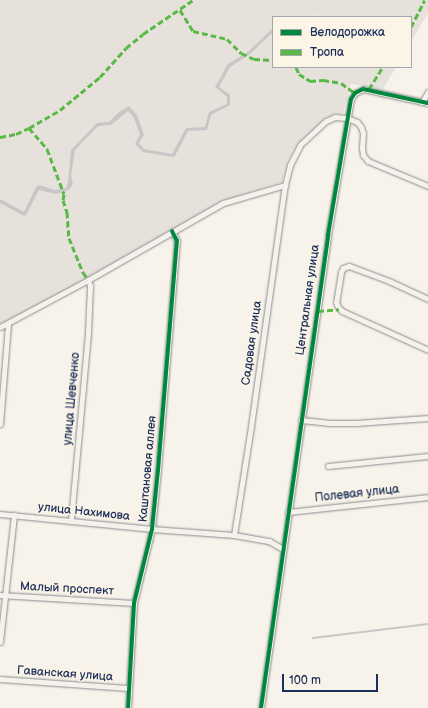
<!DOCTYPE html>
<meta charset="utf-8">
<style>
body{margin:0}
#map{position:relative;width:428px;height:708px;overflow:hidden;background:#f7f3ea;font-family:"Balsamiq Sans",sans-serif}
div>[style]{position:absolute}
.green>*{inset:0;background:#e6e2db}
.water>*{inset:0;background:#c7c7c7}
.stream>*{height:2px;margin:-1px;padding:0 1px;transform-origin:1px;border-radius:1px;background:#c7c7c7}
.roads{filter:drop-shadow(0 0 1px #8a8c91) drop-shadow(0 0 1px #8a8c91)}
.street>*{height:5px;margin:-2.5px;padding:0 2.5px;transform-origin:2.5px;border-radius:2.5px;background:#f5f2ec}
.quiet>*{height:3px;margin-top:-1.5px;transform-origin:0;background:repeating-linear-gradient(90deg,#58b947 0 6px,transparent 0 9px)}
.cycleway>*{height:4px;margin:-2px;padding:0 2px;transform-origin:2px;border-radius:2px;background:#00873e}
span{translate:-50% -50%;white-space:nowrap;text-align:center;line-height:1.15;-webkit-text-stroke:3px #fcf5e5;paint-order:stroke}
.street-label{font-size:12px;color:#1b2f5e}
.legend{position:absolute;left:272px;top:16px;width:140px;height:52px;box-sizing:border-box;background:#fcf5e5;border:1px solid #a2a6af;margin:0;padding:5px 7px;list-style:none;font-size:12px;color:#1b2f5e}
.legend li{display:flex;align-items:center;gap:8px;height:20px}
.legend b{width:20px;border:1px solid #a2a6af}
.scale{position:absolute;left:282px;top:674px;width:96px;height:18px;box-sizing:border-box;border:2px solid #1b2f5e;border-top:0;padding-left:5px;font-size:12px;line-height:14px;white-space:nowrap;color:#1b2f5e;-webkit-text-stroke:3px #fcf5e5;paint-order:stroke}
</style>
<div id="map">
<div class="green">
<div style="clip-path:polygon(0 0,428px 0,428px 13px,411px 42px,411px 17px,317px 17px,318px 15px,313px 16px,313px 17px,273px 17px,273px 67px,396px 67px,383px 89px,351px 84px,343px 114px,334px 114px,325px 119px,294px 149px,288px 161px,282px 182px,222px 201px,89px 278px,0 325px)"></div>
</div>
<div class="water">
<div style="clip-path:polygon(273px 28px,273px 32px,250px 54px,230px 67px,219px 87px,230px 95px,230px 105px,211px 115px,207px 130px,188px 131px,175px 156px,172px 157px,143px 152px,135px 144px,140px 134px,134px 118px,128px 111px,111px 125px,98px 126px,75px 150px,71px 176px,73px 184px,69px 190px,56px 194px,39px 190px,26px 215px,24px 216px,0 203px,0 199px,24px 212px,36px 187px,39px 185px,55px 190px,66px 188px,68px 182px,71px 150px,97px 123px,109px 122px,119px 112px,129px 106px,137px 115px,144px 135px,139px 143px,144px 149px,172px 154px,186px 128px,205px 127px,209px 112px,227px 104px,227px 97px,215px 87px,228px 64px,248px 52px)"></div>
</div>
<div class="stream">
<div style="left:313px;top:638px;width:116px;rotate:-6.9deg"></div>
</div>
<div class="roads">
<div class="street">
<div style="left:422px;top:102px;width:12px;rotate:-59deg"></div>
<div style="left:428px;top:299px;width:43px;rotate:-155.2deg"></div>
<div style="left:389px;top:281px;width:43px;rotate:-159.4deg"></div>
<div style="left:349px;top:266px;width:6px;rotate:162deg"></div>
<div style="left:343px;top:268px;width:4px;rotate:117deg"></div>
<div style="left:341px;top:272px;width:30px;rotate:99deg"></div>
<div style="left:336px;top:302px;width:5px;rotate:68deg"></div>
<div style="left:338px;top:307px;width:6px;rotate:45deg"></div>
<div style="left:342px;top:311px;width:94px;rotate:24.4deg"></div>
<div style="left:0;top:327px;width:100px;rotate:-28.1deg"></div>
<div style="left:88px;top:280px;width:155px;rotate:-29.7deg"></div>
<div style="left:223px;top:203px;width:65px;rotate:-16.2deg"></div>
<div style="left:301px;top:420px;width:27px;rotate:6deg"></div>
<div style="left:328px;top:423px;width:28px"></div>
<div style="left:356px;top:423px;width:72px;rotate:-4deg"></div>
<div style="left:0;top:424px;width:100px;rotate:-85.4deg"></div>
<div style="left:328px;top:466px;width:100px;rotate:-5.7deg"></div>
<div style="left:288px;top:512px;width:141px;rotate:-6.1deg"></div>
<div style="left:0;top:514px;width:153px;rotate:5.6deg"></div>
<div style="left:152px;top:529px;width:82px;rotate:4.2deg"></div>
<div style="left:234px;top:535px;width:36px;rotate:10deg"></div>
<div style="left:269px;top:541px;width:16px;rotate:30deg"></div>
<div style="left:71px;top:520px;width:189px;rotate:-84.8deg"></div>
<div style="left:88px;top:332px;width:46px;rotate:-87.5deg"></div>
<div style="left:90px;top:286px;width:6px;rotate:-108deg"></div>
<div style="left:234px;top:535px;width:110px;rotate:-81.1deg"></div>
<div style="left:251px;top:426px;width:243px;rotate:-82deg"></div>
<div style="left:285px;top:185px;width:21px;rotate:-76deg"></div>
<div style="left:290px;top:165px;width:22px;rotate:-63deg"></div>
<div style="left:300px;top:145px;width:35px;rotate:-43deg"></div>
<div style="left:326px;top:121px;width:10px;rotate:-24deg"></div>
<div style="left:335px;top:117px;width:12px;rotate:5deg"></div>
<div style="left:347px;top:118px;width:11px;rotate:22deg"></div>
<div style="left:357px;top:122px;width:6px;rotate:51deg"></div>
<div style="left:361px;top:127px;width:6px;rotate:72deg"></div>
<div style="left:363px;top:133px;width:15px;rotate:94deg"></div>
<div style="left:362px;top:148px;width:7px;rotate:82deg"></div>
<div style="left:363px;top:155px;width:8px;rotate:50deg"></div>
<div style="left:368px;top:161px;width:65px;rotate:22.6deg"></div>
<div style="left:0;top:595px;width:134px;rotate:3.4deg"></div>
<div style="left:0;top:642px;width:128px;rotate:-83.7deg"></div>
<div style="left:0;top:679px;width:128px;rotate:4deg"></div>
<div style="left:128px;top:708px;width:105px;rotate:-86.7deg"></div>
<div style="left:134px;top:603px;width:76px;rotate:-76.3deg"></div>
<div style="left:152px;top:529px;width:59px;rotate:-84.2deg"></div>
<div style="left:158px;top:470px;width:230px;rotate:-85.3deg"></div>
<div style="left:177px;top:241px;width:11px;rotate:-117deg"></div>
<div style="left:261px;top:708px;width:478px;rotate:-81.9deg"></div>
<div style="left:328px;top:235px;width:138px;rotate:-80.4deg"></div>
<div style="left:351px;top:99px;width:7px;rotate:-56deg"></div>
<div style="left:355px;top:93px;width:9px;rotate:-27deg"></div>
<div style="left:363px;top:89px;width:66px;rotate:12.2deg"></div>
</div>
</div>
<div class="quiet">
<div style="left:180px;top:10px;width:25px;rotate:58deg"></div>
<div style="left:193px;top:31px;width:35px;rotate:13deg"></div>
<div style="left:227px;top:39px;width:20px;rotate:45deg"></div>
<div style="left:241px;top:53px;width:14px;rotate:25deg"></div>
<div style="left:254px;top:59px;width:19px;rotate:3deg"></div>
<div style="left:411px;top:27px;width:30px;rotate:-63deg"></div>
<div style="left:296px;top:67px;width:8px;rotate:67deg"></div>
<div style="left:299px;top:74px;width:13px;rotate:32deg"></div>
<div style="left:310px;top:81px;width:13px;rotate:-4deg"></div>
<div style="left:323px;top:80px;width:18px;rotate:9deg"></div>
<div style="left:341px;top:83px;width:17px;rotate:36deg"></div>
<div style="left:369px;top:89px;width:26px;rotate:-58deg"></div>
<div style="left:29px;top:128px;width:28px;rotate:49deg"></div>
<div style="left:47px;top:149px;width:48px;rotate:69.3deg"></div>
<div style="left:64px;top:194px;width:6px;rotate:99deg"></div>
<div style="left:63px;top:200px;width:13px;rotate:72deg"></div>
<div style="left:67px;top:212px;width:26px;rotate:86deg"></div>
<div style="left:69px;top:238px;width:37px;rotate:68deg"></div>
<div style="left:83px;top:272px;width:9px;rotate:58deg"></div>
<div style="left:0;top:137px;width:16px;rotate:-11deg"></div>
<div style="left:16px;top:134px;width:14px;rotate:-25deg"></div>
<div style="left:29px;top:128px;width:36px;rotate:-30deg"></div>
<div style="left:60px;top:110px;width:52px;rotate:-39.5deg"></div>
<div style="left:100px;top:77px;width:39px;rotate:-48deg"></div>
<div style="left:126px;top:48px;width:22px;rotate:-39deg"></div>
<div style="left:143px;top:34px;width:60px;rotate:-34.2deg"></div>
<div style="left:318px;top:311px;width:21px;rotate:-5deg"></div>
</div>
<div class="cycleway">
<div style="left:128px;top:708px;width:105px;rotate:-86.7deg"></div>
<div style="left:134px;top:603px;width:76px;rotate:-76.3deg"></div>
<div style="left:152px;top:529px;width:59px;rotate:-84.2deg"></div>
<div style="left:158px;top:470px;width:230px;rotate:-85.3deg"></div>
<div style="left:177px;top:241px;width:11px;rotate:-117deg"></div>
<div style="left:261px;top:708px;width:478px;rotate:-81.9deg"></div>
<div style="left:328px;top:235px;width:138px;rotate:-80.4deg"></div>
<div style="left:351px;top:99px;width:7px;rotate:-56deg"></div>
<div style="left:355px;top:93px;width:9px;rotate:-27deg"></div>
<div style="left:363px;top:89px;width:66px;rotate:12.2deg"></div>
</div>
<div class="street-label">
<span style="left:308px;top:300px;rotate:-82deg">Центральная улица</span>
<span style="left:252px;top:343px;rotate:-82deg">Садовая улица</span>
<span style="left:72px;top:399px;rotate:-85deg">улица Шевченко</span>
<span style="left:148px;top:469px;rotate:-85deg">Каштановая аллея</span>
<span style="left:357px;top:494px;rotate:-6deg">Полевая улица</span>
<span style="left:84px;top:512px;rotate:6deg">улица Нахимова</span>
<span style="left:67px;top:589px;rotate:3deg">Малый проспект</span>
<span style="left:65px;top:674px;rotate:4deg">Гаванская улица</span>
</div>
<ul class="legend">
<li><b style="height:5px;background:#00873e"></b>Велодорожка</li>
<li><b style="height:5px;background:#58b947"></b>Тропа</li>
</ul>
<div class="scale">100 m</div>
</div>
